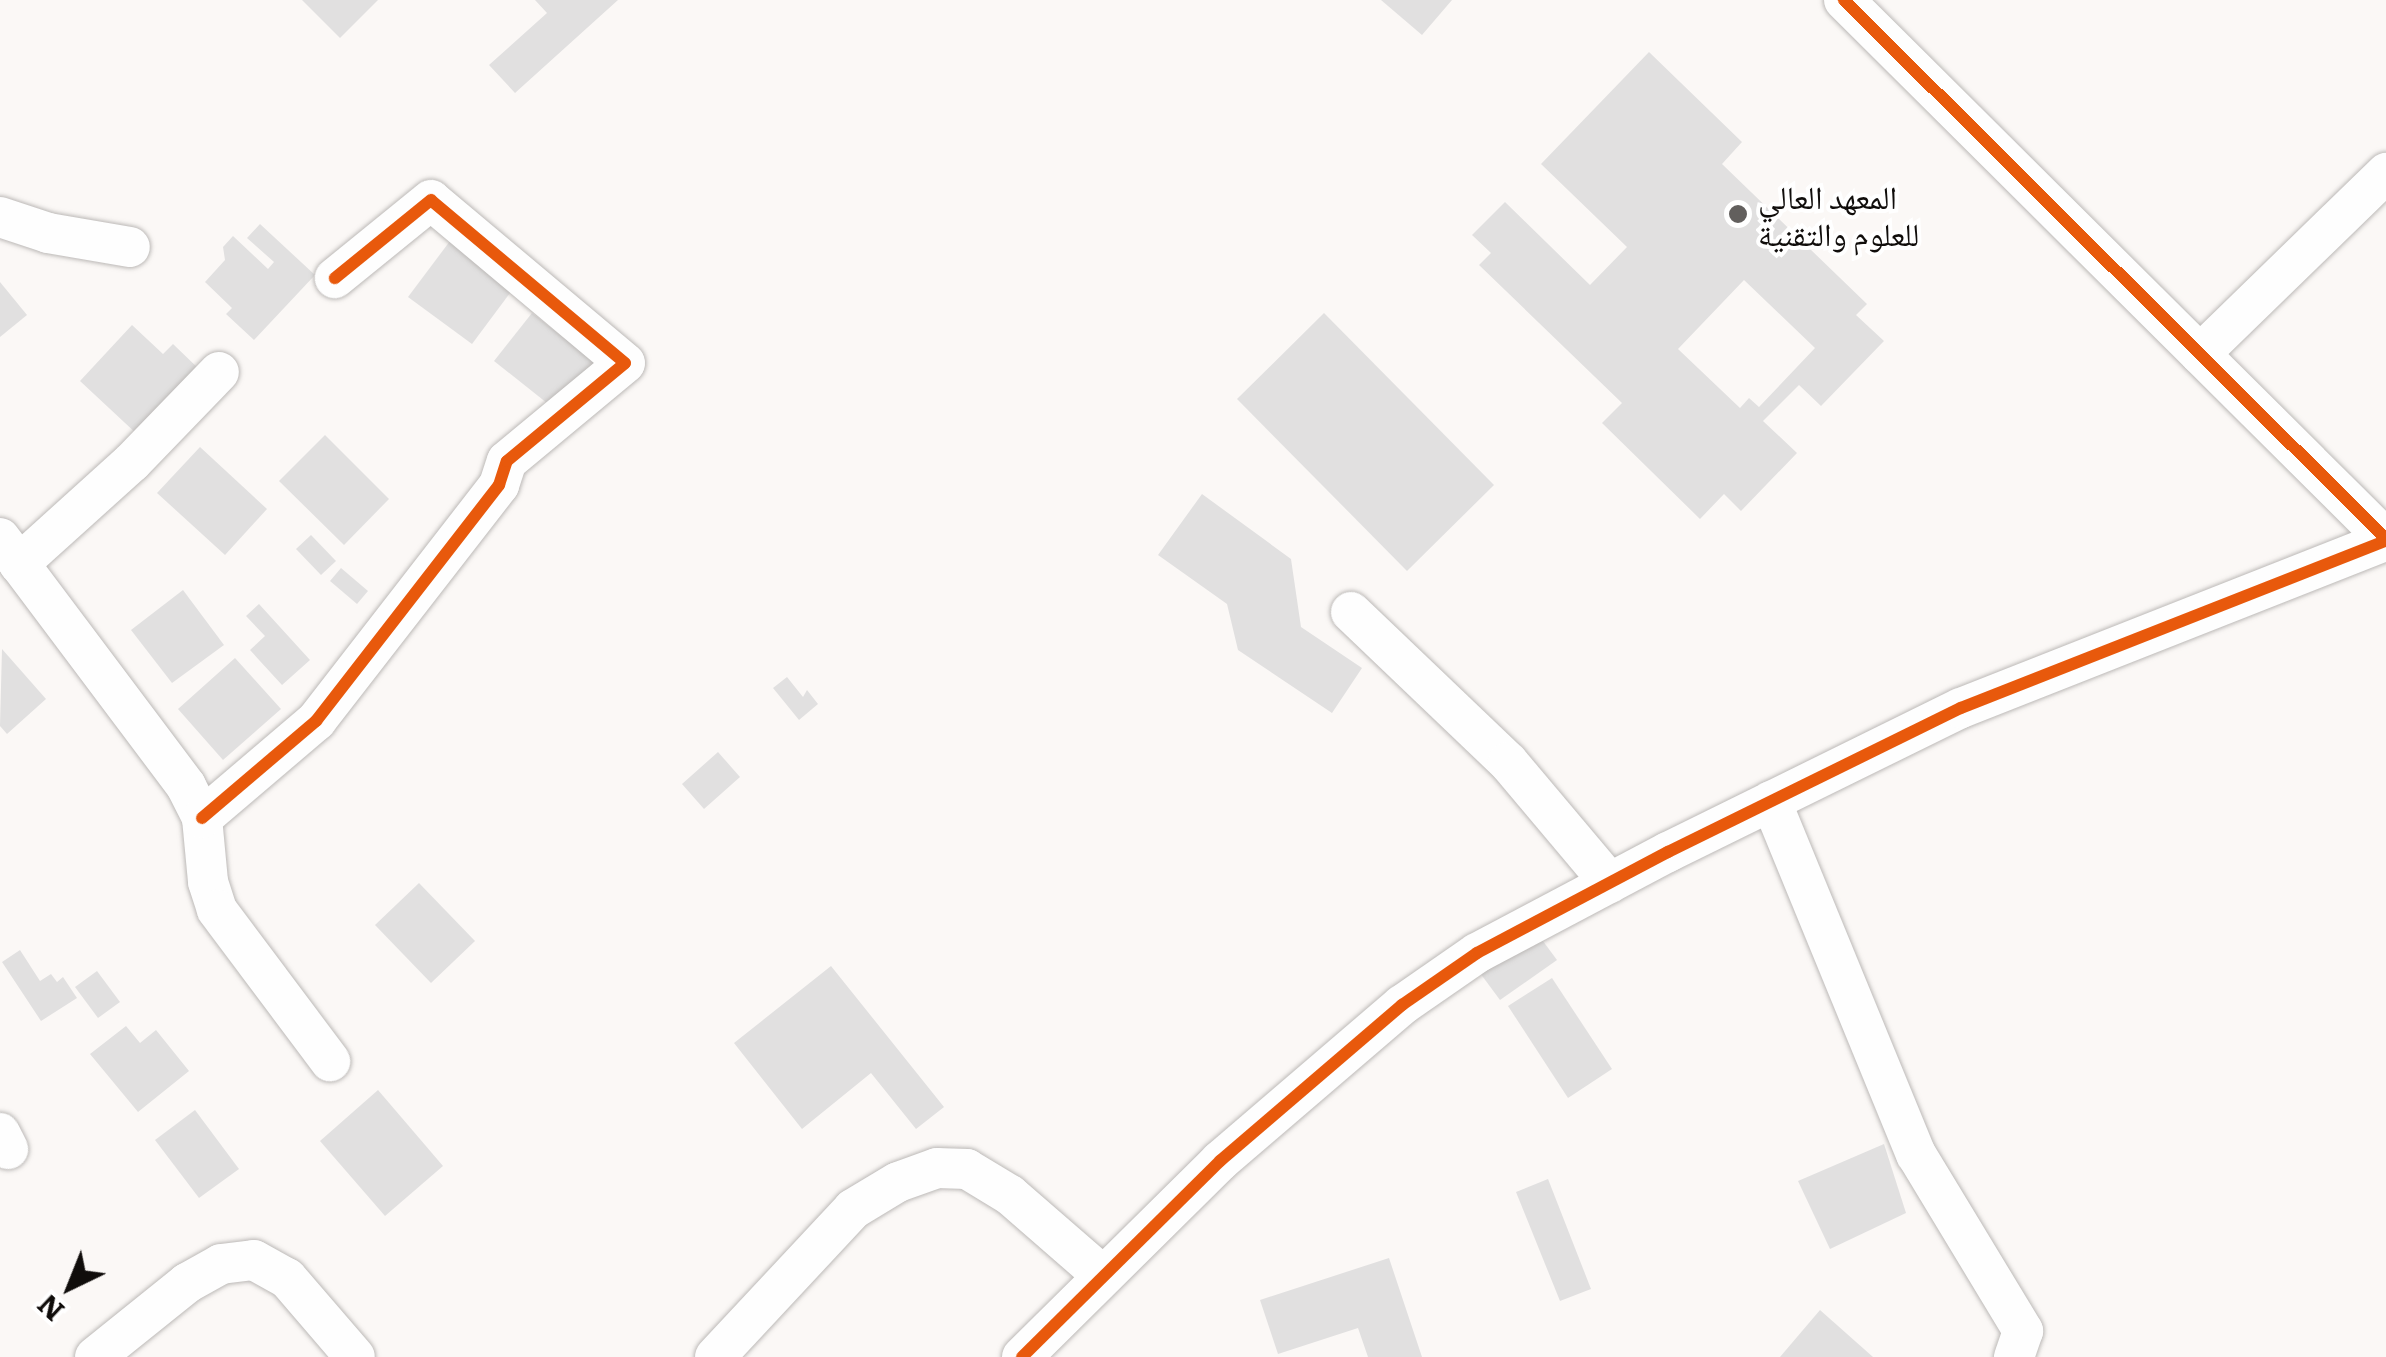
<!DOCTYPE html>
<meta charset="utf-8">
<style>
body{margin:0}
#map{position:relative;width:2386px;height:1357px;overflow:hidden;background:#fbf8f6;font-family:Literata,"Noto Naskh Arabic",serif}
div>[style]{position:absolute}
.building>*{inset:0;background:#e1e0e0}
.roads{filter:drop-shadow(0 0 2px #bcb9b7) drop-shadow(0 0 2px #bcb9b7)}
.minor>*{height:40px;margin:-20px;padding:0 20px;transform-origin:20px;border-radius:20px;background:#fefefe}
.cycleway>*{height:12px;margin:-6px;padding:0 6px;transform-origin:6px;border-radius:6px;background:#e8590c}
.dots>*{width:28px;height:28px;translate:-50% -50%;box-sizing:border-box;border:5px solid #fff;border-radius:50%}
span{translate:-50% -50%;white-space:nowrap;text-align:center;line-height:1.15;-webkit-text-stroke:8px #fff;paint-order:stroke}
.poi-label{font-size:32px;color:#100d0b}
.left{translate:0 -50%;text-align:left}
.north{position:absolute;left:20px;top:1237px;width:100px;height:100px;-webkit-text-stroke:8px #fff;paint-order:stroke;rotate:223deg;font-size:28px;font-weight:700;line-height:40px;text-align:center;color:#100d0b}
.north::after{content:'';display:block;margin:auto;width:35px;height:45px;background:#100d0b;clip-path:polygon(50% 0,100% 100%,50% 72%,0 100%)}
</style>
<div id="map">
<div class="building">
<div style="clip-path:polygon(302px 0,378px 0,340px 38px)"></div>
<div style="clip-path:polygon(535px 0,618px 0,515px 93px,489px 65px,547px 13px)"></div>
<div style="clip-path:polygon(1381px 0,1452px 0,1422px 35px)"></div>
<div style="clip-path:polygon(evenodd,1649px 52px,1742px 142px,1722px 164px,1867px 304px,1856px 315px,1884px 341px,1821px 406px,1799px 385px,1763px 421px,1797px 453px,1741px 511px,1724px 494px,1700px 519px,1602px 423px,1622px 403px,1479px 265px,1491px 253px,1472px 235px,1505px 202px,1590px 285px,1627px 247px,1541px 164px,1649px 52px,1744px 280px,1815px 348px,1759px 407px,1749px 398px,1740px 408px,1678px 349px,1744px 280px)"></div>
<div style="clip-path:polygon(260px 224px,315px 275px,254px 340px,226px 314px,232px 308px,205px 282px,225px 260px,223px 247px,233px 236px,268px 269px,274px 262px,247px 238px)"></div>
<div style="clip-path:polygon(450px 241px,513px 289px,472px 344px,408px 297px)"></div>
<div style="clip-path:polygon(0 282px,27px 315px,0 337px)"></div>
<div style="clip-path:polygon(532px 313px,595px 362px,557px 411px,494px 361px)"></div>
<div style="clip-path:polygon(1324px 313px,1494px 485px,1407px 571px,1237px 399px)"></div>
<div style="clip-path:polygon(132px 325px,163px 354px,173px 344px,200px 370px,139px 436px,80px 381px)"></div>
<div style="clip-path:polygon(325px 435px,389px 499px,344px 545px,279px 481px)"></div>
<div style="clip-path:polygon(200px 447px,267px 509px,225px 555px,157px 493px)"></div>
<div style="clip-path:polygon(1202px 494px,1291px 559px,1301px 627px,1362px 668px,1332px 713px,1238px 650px,1227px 604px,1158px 555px)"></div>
<div style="clip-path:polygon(311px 535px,336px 561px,321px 575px,296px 549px)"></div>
<div style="clip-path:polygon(341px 568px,368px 591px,357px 604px,330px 581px)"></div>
<div style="clip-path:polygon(183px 590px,224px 645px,172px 683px,131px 630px)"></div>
<div style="clip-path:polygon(259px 604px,310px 660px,282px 685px,250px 650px,265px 636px,246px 616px)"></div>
<div style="clip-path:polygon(2px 649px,46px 699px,7px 734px,0 726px)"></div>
<div style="clip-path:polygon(235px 658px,281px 709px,223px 760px,178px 709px)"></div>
<div style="clip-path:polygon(787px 677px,803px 697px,807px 690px,818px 704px,799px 720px,773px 688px)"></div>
<div style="clip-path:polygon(718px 752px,740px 777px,704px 809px,682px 784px)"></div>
<div style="clip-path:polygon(419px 883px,475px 941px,431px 983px,375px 925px)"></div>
<div style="clip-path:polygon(1537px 933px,1557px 960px,1500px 1000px,1480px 973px)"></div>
<div style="clip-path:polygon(20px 950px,40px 981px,51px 974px,57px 982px,63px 977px,77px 998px,41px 1021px,2px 962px)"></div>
<div style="clip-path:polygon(831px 966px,944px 1107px,916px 1129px,871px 1073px,802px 1129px,734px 1043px)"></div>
<div style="clip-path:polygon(97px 971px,120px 1002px,98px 1018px,75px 987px)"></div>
<div style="clip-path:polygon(1552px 978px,1612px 1069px,1568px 1098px,1508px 1006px)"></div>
<div style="clip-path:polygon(126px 1026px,140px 1043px,156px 1030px,189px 1071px,138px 1112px,90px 1054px)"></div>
<div style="clip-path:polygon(378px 1090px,443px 1166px,385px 1216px,320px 1141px)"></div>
<div style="clip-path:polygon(195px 1110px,239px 1169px,199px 1198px,155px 1140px)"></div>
<div style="clip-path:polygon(1884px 1144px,1906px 1213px,1830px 1249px,1798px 1181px)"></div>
<div style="clip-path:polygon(1548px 1179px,1591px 1289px,1560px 1301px,1516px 1192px)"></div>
<div style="clip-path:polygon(1389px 1258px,1422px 1357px,1368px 1357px,1358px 1328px,1278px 1354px,1260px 1300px)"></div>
<div style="clip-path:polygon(1820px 1310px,1873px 1357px,1780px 1357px)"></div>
</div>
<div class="roads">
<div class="minor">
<div style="left:1844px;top:0;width:764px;rotate:44.84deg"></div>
<div style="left:0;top:217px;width:51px;rotate:18.4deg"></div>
<div style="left:48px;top:233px;width:83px;rotate:9.7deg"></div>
<div style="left:2200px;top:354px;width:260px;rotate:-44.2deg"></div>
<div style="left:0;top:538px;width:310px;rotate:53.1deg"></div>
<div style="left:186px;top:786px;width:36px;rotate:63deg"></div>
<div style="left:202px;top:818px;width:64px;rotate:84.6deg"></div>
<div style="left:208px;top:882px;width:29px;rotate:72deg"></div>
<div style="left:217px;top:910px;width:189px;rotate:53.2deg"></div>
<div style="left:19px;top:564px;width:152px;rotate:-42.1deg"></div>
<div style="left:132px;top:462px;width:125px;rotate:-46deg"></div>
<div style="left:1351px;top:612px;width:217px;rotate:43.7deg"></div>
<div style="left:1508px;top:762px;width:158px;rotate:49.9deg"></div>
<div style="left:1771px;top:801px;width:382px;rotate:67.7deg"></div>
<div style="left:1916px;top:1154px;width:207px;rotate:58.8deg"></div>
<div style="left:2023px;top:1331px;width:28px;rotate:109deg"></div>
<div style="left:202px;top:818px;width:150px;rotate:-40.4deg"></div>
<div style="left:316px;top:721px;width:299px;rotate:-52.2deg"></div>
<div style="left:499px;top:485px;width:25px;rotate:-72deg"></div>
<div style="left:507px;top:461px;width:153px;rotate:-39.7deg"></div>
<div style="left:625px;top:363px;width:253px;rotate:-140deg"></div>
<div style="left:431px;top:200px;width:124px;rotate:140.9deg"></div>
<div style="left:0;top:1133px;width:18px;rotate:63deg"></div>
<div style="left:95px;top:1357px;width:118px;rotate:-38.8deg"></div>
<div style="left:187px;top:1283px;width:39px;rotate:-29deg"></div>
<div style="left:221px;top:1264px;width:33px;rotate:-7deg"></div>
<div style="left:254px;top:1260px;width:38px;rotate:29deg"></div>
<div style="left:287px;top:1278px;width:104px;rotate:49.3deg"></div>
<div style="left:715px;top:1357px;width:202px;rotate:-47deg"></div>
<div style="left:853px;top:1209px;width:52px;rotate:-31deg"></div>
<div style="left:898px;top:1182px;width:41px;rotate:-19.7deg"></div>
<div style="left:937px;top:1168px;width:30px;rotate:2deg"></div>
<div style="left:967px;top:1169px;width:50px;rotate:31.2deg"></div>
<div style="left:1010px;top:1195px;width:121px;rotate:41deg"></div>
<div style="left:1022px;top:1357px;width:279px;rotate:-44.7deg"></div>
<div style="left:1220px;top:1161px;width:240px;rotate:-40.6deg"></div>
<div style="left:1402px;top:1005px;width:91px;rotate:-34.7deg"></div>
<div style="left:1477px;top:953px;width:216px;rotate:-27.9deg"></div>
<div style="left:1668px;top:852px;width:326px;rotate:-26.2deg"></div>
<div style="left:1961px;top:708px;width:457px;rotate:-21.5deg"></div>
</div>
</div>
<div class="cycleway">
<div style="left:1844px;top:0;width:764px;rotate:44.84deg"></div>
<div style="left:202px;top:818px;width:150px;rotate:-40.4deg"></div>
<div style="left:316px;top:721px;width:299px;rotate:-52.2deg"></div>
<div style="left:499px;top:485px;width:25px;rotate:-72deg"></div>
<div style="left:507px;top:461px;width:153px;rotate:-39.7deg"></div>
<div style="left:625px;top:363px;width:253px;rotate:-140deg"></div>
<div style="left:431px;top:200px;width:124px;rotate:140.9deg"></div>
<div style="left:1022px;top:1357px;width:279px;rotate:-44.7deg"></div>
<div style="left:1220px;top:1161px;width:240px;rotate:-40.6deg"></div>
<div style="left:1402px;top:1005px;width:91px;rotate:-34.7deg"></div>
<div style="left:1477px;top:953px;width:216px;rotate:-27.9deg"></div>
<div style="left:1668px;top:852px;width:326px;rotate:-26.2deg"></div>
<div style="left:1961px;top:708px;width:457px;rotate:-21.5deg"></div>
</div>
<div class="dots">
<div style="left:1738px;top:214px;background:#625f5d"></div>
</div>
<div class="poi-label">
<span class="left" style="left:1758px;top:214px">المعهد العالي<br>للعلوم والتقنية</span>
</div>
<div class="north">N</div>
</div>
